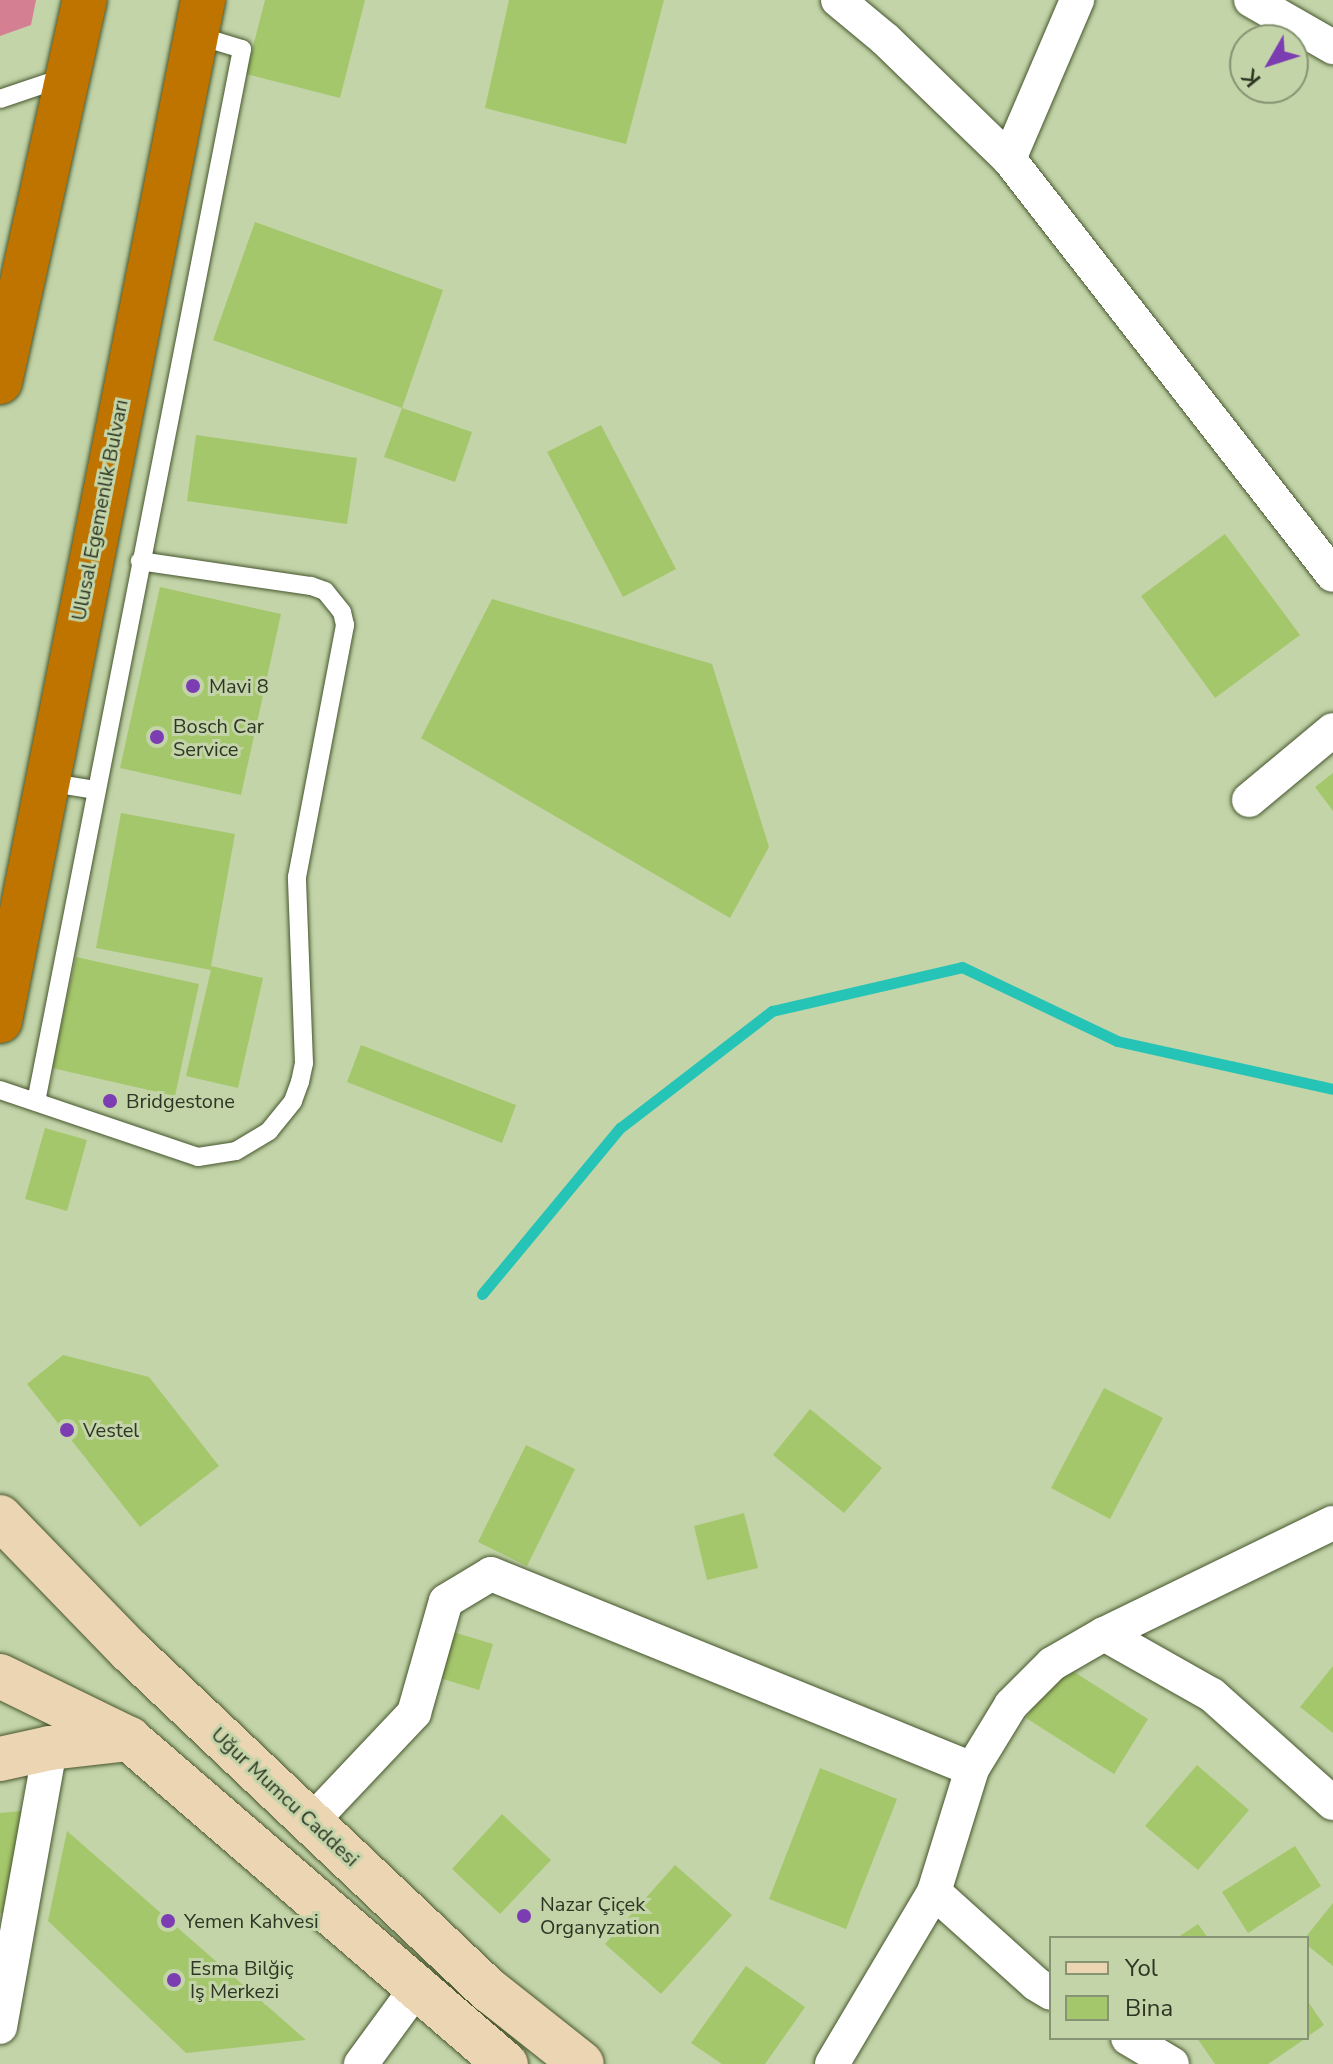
<!DOCTYPE html>
<meta charset="utf-8">
<style>
body{margin:0}
#map{position:relative;width:1333px;height:2064px;overflow:hidden;background:#c2d4a8;font-family:"Nunito Sans",sans-serif}
div>[style]{position:absolute}
.green>*{inset:0;background:#d57f92}
.stream>*{height:11px;margin:-5.5px;padding:0 5.5px;transform-origin:5.5px;border-radius:5.5px;background:#25c4b6}
.building>*{inset:0;background:#a5c76c}
.roads{filter:drop-shadow(0 0 2px #47562e) drop-shadow(0 0 2px #47562e)}
.lane>*{height:18px;margin:-9px;padding:0 9px;transform-origin:9px;border-radius:9px;background:#fff}
.street>*{height:34px;margin:-17px;padding:0 17px;transform-origin:17px;border-radius:17px;background:#fff}
.secondary>*{height:44px;margin:-22px;padding:0 22px;transform-origin:22px;border-radius:22px;background:#ecd5b2}
.highway>*{height:44px;margin:-22px;padding:0 22px;transform-origin:22px;border-radius:22px;background:#c07400}
.dots>*{width:22px;height:22px;translate:-50% -50%;box-sizing:border-box;border:4px solid #c2d4a8;border-radius:50%}
span{translate:-50% -50%;white-space:nowrap;text-align:center;line-height:1.15;-webkit-text-stroke:6px #c2d4a8;paint-order:stroke}
.street-label{font-size:20px;color:#2e3524}
.poi-label{font-size:20px;color:#2e3524}
.left{translate:0 -50%;text-align:left}
.legend{position:absolute;left:1049px;top:1936px;width:260px;height:104px;box-sizing:border-box;background:#c2d4a8;border:2px solid #879473;margin:0;padding:10px 14px;list-style:none;font-size:24px;color:#2e3524}
.legend li{display:flex;align-items:center;gap:16px;height:40px}
.legend b{width:40px;border:2px solid #879473}
.north{position:absolute;left:1229px;top:24px;width:80px;height:80px;box-sizing:border-box;background:#c2d4a8;border:2px solid #879473;border-radius:50%;rotate:231deg;font-size:22px;font-weight:700;line-height:32px;text-align:center;color:#2e3524}
.north::after{content:'';display:block;margin:auto;width:28px;height:36px;background:#7c3db2;clip-path:polygon(50% 0,100% 100%,50% 72%,0 100%)}
</style>
<div id="map">
<div class="green">
<div style="clip-path:polygon(0 0,36px 0,31px 25px,0 36px)"></div>
</div>
<div class="stream">
<div style="left:482px;top:1294px;width:216px;rotate:-50.3deg"></div>
<div style="left:620px;top:1128px;width:192px;rotate:-37.6deg"></div>
<div style="left:772px;top:1011px;width:195px;rotate:-13deg"></div>
<div style="left:962px;top:967px;width:172px;rotate:25.5deg"></div>
<div style="left:1117px;top:1041px;width:221px;rotate:12.5deg"></div>
</div>
<div class="building">
<div style="clip-path:polygon(265px 0,365px 0,340px 98px,246px 74px)"></div>
<div style="clip-path:polygon(509px 0,664px 0,626px 144px,485px 108px)"></div>
<div style="clip-path:polygon(255px 222px,443px 290px,402px 408px,472px 432px,455px 482px,384px 457px,402px 408px,213px 340px)"></div>
<div style="clip-path:polygon(601px 425px,676px 569px,623px 597px,547px 452px)"></div>
<div style="clip-path:polygon(196px 435px,357px 458px,347px 524px,187px 501px)"></div>
<div style="clip-path:polygon(1225px 534px,1300px 635px,1215px 698px,1141px 596px)"></div>
<div style="clip-path:polygon(160px 587px,281px 614px,241px 795px,120px 768px)"></div>
<div style="clip-path:polygon(492px 599px,712px 664px,769px 847px,730px 918px,421px 738px)"></div>
<div style="clip-path:polygon(1333px 773px,1333px 811px,1315px 787px)"></div>
<div style="clip-path:polygon(121px 813px,235px 834px,211px 966px,263px 978px,238px 1088px,186px 1076px,211px 970px,96px 948px)"></div>
<div style="clip-path:polygon(76px 957px,199px 984px,175px 1096px,52px 1068px)"></div>
<div style="clip-path:polygon(361px 1045px,516px 1105px,502px 1143px,347px 1082px)"></div>
<div style="clip-path:polygon(45px 1128px,87px 1140px,67px 1211px,25px 1199px)"></div>
<div style="clip-path:polygon(63px 1355px,149px 1377px,219px 1466px,140px 1527px,27px 1384px)"></div>
<div style="clip-path:polygon(1104px 1388px,1163px 1418px,1110px 1519px,1051px 1488px)"></div>
<div style="clip-path:polygon(810px 1409px,882px 1468px,844px 1513px,773px 1455px)"></div>
<div style="clip-path:polygon(526px 1445px,575px 1469px,527px 1566px,478px 1542px)"></div>
<div style="clip-path:polygon(744px 1513px,758px 1568px,707px 1580px,694px 1526px)"></div>
<div style="clip-path:polygon(443px 1629px,493px 1644px,479px 1690px,430px 1675px)"></div>
<div style="clip-path:polygon(1060px 1663px,1148px 1719px,1114px 1774px,1026px 1718px)"></div>
<div style="clip-path:polygon(1333px 1666px,1333px 1733px,1300px 1707px)"></div>
<div style="clip-path:polygon(1197px 1765px,1249px 1810px,1198px 1870px,1145px 1826px)"></div>
<div style="clip-path:polygon(820px 1768px,897px 1799px,846px 1929px,769px 1899px)"></div>
<div style="clip-path:polygon(22px 1811px,3px 1913px,0 1913px,0 1813px)"></div>
<div style="clip-path:polygon(502px 1814px,551px 1860px,500px 1914px,452px 1869px)"></div>
<div style="clip-path:polygon(67px 1831px,306px 2040px,186px 2053px,48px 1921px)"></div>
<div style="clip-path:polygon(1295px 1846px,1321px 1886px,1248px 1933px,1222px 1892px)"></div>
<div style="clip-path:polygon(675px 1865px,732px 1915px,661px 1994px,605px 1944px)"></div>
<div style="clip-path:polygon(1333px 1903px,1333px 1966px,1307px 1945px,1305px 1938px)"></div>
<div style="clip-path:polygon(1198px 1924px,1208px 1938px,1177px 1938px)"></div>
<div style="clip-path:polygon(746px 1966px,805px 2007px,765px 2064px,722px 2064px,691px 2043px)"></div>
<div style="clip-path:polygon(1307px 2000px,1324px 2025px,1307px 2037px)"></div>
<div style="clip-path:polygon(1197px 2038px,1306px 2038px,1268px 2064px,1215px 2064px)"></div>
</div>
<div class="roads">
<div class="lane">
<div style="left:0;top:99px;width:69px;rotate:-18.7deg"></div>
<div style="left:47px;top:782px;width:50px;rotate:9.3deg"></div>
<div style="left:0;top:1090px;width:209px;rotate:18.7deg"></div>
<div style="left:198px;top:1157px;width:38px;rotate:-9deg"></div>
<div style="left:236px;top:1151px;width:39px;rotate:-31deg"></div>
<div style="left:269px;top:1131px;width:38px;rotate:-51deg"></div>
<div style="left:293px;top:1101px;width:20px;rotate:-70deg"></div>
<div style="left:300px;top:1082px;width:19px;rotate:-78deg"></div>
<div style="left:304px;top:1063px;width:186px;rotate:-92.2deg"></div>
<div style="left:297px;top:877px;width:257px;rotate:-79.2deg"></div>
<div style="left:345px;top:625px;width:13px;rotate:-103deg"></div>
<div style="left:342px;top:612px;width:27px;rotate:-129deg"></div>
<div style="left:325px;top:591px;width:15px;rotate:-160deg"></div>
<div style="left:311px;top:586px;width:173px;rotate:-171.7deg"></div>
<div style="left:36px;top:1102px;width:1073px;rotate:-78.93deg"></div>
<div style="left:242px;top:49px;width:48px;rotate:-163.1deg"></div>
</div>
<div class="street">
<div style="left:838px;top:0;width:61px;rotate:39.7deg"></div>
<div style="left:885px;top:39px;width:173px;rotate:44.1deg"></div>
<div style="left:1009px;top:159px;width:527px;rotate:52.09deg"></div>
<div style="left:1251px;top:0;width:95px;rotate:29.8deg"></div>
<div style="left:1009px;top:159px;width:173px;rotate:-66.8deg"></div>
<div style="left:1249px;top:800px;width:109px;rotate:-39.8deg"></div>
<div style="left:1104px;top:1634px;width:254px;rotate:-25.9deg"></div>
<div style="left:311px;top:1822px;width:150px;rotate:-46.6deg"></div>
<div style="left:414px;top:1713px;width:116px;rotate:-74.1deg"></div>
<div style="left:446px;top:1601px;width:52px;rotate:-31deg"></div>
<div style="left:491px;top:1574px;width:519px;rotate:22.07deg"></div>
<div style="left:934px;top:1892px;width:137px;rotate:42deg"></div>
<div style="left:1036px;top:1984px;width:17px;rotate:31deg"></div>
<div style="left:0;top:2027px;width:283px;rotate:-79.8deg"></div>
<div style="left:1128px;top:2038px;width:51px;rotate:30.6deg"></div>
<div style="left:361px;top:2064px;width:97px;rotate:-53.8deg"></div>
<div style="left:832px;top:2064px;width:200px;rotate:-59.3deg"></div>
<div style="left:934px;top:1892px;width:129px;rotate:-72.8deg"></div>
<div style="left:972px;top:1769px;width:75px;rotate:-58.6deg"></div>
<div style="left:1011px;top:1705px;width:58px;rotate:-45deg"></div>
<div style="left:1052px;top:1664px;width:60px;rotate:-30deg"></div>
<div style="left:1104px;top:1634px;width:124px;rotate:29.5deg"></div>
<div style="left:1212px;top:1695px;width:162px;rotate:41.8deg"></div>
</div>
<div class="secondary">
<div style="left:0;top:1517px;width:187px;rotate:45.9deg"></div>
<div style="left:130px;top:1651px;width:495px;rotate:43.4deg"></div>
<div style="left:490px;top:1991px;width:117px;rotate:38.4deg"></div>
<div style="left:0;top:1676px;width:144px;rotate:26deg"></div>
<div style="left:129px;top:1739px;width:498px;rotate:40.8deg"></div>
<div style="left:0;top:1759px;width:51px;rotate:-12.4deg"></div>
<div style="left:50px;top:1748px;width:80px;rotate:-6.5deg"></div>
</div>
<div class="highway">
<div style="left:0;top:382px;width:391px;rotate:-77.5deg"></div>
<div style="left:0;top:1021px;width:1041px;rotate:-78.75deg"></div>
</div>
</div>
<div class="dots">
<div style="left:193px;top:686px;background:#7c3db2"></div>
<div style="left:157px;top:737px;background:#7c3db2"></div>
<div style="left:110px;top:1101px;background:#7c3db2"></div>
<div style="left:67px;top:1430px;background:#7c3db2"></div>
<div style="left:524px;top:1916px;background:#7c3db2"></div>
<div style="left:168px;top:1921px;background:#7c3db2"></div>
<div style="left:174px;top:1980px;background:#7c3db2"></div>
</div>
<div class="street-label">
<span style="left:100px;top:510px;rotate:-79deg">Ulusal Egemenlik Bulvarı</span>
<span style="left:285px;top:1797px;rotate:43deg">Uğur Mumcu Caddesi</span>
</div>
<div class="poi-label">
<span class="left" style="left:209px;top:686px">Mavi 8</span>
<span class="left" style="left:173px;top:738px">Bosch Car<br>Service</span>
<span class="left" style="left:126px;top:1101px">Bridgestone</span>
<span class="left" style="left:83px;top:1430px">Vestel</span>
<span class="left" style="left:540px;top:1916px">Nazar Çiçek<br>Organyzation</span>
<span class="left" style="left:184px;top:1921px">Yemen Kahvesi</span>
<span class="left" style="left:190px;top:1980px">Esma Bilğiç<br>Iş Merkezi</span>
</div>
<ul class="legend">
<li><b style="height:10px;background:#ecd5b2"></b>Yol</li>
<li><b style="height:22px;background:#a5c76c"></b>Bina</li>
</ul>
<div class="north">K</div>
</div>
